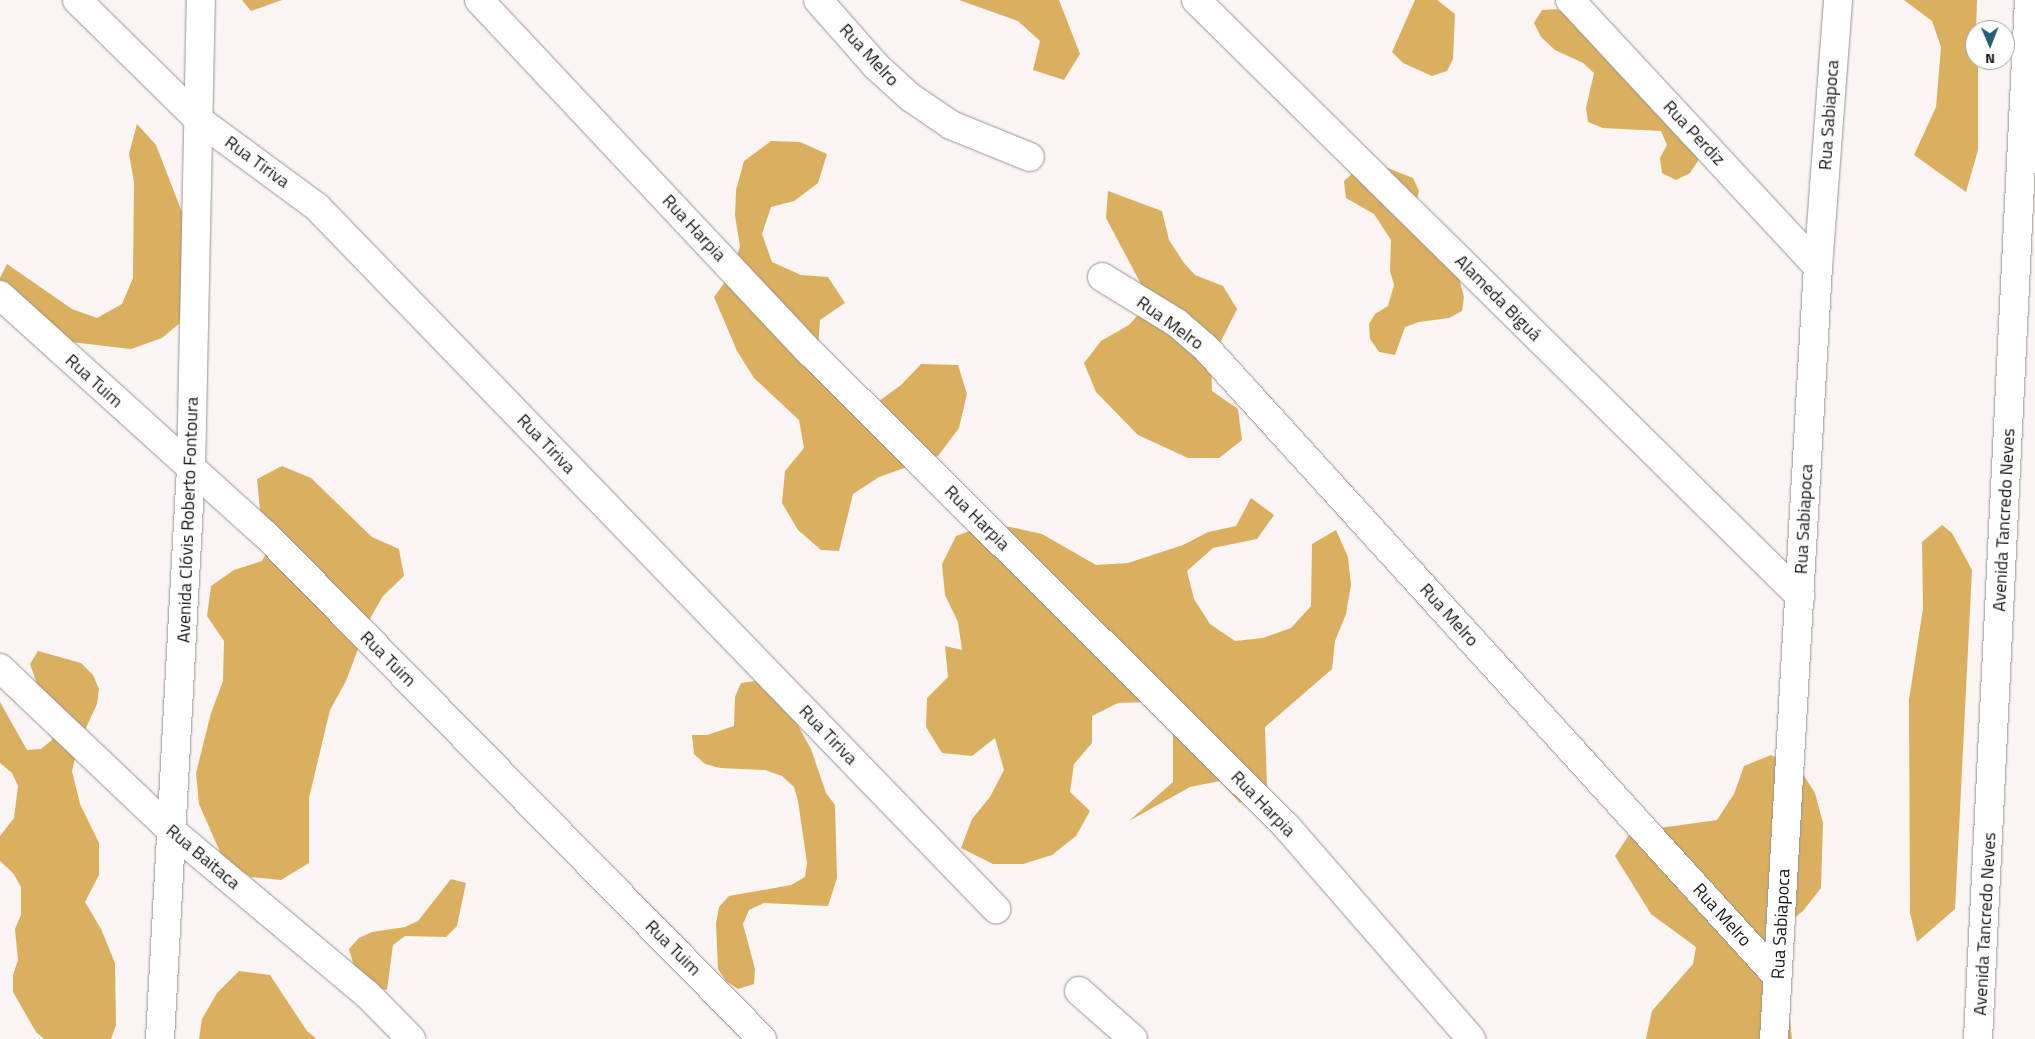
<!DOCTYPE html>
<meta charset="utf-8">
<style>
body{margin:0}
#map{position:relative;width:2035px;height:1039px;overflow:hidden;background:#faf4f3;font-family:"Titillium Web",sans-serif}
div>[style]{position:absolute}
.forest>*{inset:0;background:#dab060}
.roads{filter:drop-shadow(0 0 1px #999393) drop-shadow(0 0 1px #999393)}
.minor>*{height:28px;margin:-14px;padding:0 14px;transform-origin:14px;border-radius:14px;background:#fff}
.tertiary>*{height:28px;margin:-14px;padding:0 14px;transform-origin:14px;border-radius:14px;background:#fff}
.primary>*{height:28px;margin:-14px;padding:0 14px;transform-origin:14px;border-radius:14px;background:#fff}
span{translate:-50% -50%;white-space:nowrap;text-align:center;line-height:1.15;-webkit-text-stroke:5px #fff;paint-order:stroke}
.street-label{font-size:18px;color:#1a1817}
.north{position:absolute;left:1965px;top:20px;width:50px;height:50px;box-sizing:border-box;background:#fff;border:1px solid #a3a3a2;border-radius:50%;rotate:179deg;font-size:14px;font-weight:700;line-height:20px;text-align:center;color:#1a1817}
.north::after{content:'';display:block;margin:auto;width:18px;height:22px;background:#285e79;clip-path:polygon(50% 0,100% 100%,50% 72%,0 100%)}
</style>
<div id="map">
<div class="forest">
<div style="clip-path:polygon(242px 0,282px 0,251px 11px)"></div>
<div style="clip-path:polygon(959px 0,1059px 0,1080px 54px,1064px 80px,1033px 70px,1040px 41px,1018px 21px)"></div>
<div style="clip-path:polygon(1415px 0,1437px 0,1455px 14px,1453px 59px,1447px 71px,1432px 76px,1403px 63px,1392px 52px)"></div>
<div style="clip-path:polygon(1904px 0,1977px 0,1975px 60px,1978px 60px,1978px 150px,1966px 192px,1914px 155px,1936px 107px,1941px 47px,1932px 21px)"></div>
<div style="clip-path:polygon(1557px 9px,1570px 16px,1635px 82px,1640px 96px,1650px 106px,1700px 143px,1698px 161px,1690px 173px,1676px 180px,1662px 173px,1660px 158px,1667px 145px,1661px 131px,1603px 128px,1588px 122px,1586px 108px,1594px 73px,1583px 63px,1555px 50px,1541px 37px,1534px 23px,1542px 10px)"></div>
<div style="clip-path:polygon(137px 124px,156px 145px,190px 233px,187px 317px,162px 338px,131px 349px,71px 342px,0 285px,0 278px,7px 264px,72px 309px,97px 318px,122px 304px,133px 278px,134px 182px,129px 154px)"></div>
<div style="clip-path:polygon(771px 141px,800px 142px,827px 154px,818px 183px,794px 201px,771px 207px,762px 234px,772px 262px,801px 275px,828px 277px,845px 303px,820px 320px,818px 350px,879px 401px,901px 385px,921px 364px,958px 365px,967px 394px,959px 428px,938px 456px,879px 477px,853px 494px,839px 551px,821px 550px,798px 530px,782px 503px,785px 471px,804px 448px,799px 420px,754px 378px,737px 351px,714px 297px,731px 274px,740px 246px,735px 216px,736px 190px,744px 161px)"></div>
<div style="clip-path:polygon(1369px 167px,1385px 167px,1413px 178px,1419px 191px,1415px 206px,1452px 251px,1464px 297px,1462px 311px,1449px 318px,1419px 322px,1405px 327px,1395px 355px,1379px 352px,1370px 339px,1369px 324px,1375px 314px,1388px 306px,1394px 285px,1390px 271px,1391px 240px,1374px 214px,1346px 198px,1344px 181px,1356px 170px)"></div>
<div style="clip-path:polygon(1108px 191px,1162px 211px,1169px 240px,1184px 263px,1195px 275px,1223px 286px,1237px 309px,1211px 361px,1212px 391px,1238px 409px,1242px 440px,1219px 458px,1188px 458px,1138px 435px,1096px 392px,1084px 363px,1101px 341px,1129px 325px,1150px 301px,1106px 218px)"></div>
<div style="clip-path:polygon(282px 466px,311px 478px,372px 537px,399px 549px,404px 576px,383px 596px,368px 622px,346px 681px,330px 710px,309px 798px,309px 863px,281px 880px,251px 877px,224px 861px,199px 804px,196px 773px,211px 713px,223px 681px,224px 641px,207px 616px,211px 586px,234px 570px,262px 561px,277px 535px,260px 510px,257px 479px)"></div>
<div style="clip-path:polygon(1251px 498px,1274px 515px,1257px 539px,1213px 548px,1187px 571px,1194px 599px,1210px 624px,1235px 641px,1263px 638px,1291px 628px,1311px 606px,1312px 544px,1336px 530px,1348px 557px,1351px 585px,1346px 614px,1335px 641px,1332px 669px,1265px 727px,1267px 787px,1240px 803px,1220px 781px,1190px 787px,1129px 821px,1173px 782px,1173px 719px,1148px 702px,1118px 703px,1092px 716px,1092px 743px,1074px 764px,1070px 792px,1090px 811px,1076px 836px,1052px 855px,1023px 864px,993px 864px,961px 848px,972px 819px,990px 797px,1004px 770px,995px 738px,972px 756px,942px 753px,926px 727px,927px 698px,948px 677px,945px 646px,962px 650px,958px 622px,945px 595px,942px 564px,956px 536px,983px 526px,1010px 527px,1042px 534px,1096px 565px,1128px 563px,1183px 545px,1208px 532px,1236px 526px)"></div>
<div style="clip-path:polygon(1942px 525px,1952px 533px,1972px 570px,1955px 909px,1917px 942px,1910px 913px,1909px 700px,1923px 608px,1922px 542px)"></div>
<div style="clip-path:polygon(38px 651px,81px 663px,93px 675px,99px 689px,97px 704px,79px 743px,72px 771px,80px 804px,99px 843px,99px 875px,85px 902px,101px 929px,115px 963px,116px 1025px,111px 1039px,44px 1039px,36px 1032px,13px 992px,13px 975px,18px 960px,15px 929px,21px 915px,21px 887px,13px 873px,0 861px,0 836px,14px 818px,18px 786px,12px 773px,0 763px,0 702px,27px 750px,41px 749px,52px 740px,51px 724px,30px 664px)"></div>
<div style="clip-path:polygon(755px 681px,768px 688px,796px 722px,811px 749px,826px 793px,835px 805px,837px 878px,828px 906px,764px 903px,749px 910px,743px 924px,755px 969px,754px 984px,738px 989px,726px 981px,718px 969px,716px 923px,719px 907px,729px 896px,791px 885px,805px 877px,807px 863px,798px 801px,794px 787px,782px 776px,765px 770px,720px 768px,705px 764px,694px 754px,692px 735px,707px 735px,734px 726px,735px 697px,741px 683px)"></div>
<div style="clip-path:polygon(1771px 755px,1799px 768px,1815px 793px,1823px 823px,1821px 888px,1803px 911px,1780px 929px,1792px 1039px,1646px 1039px,1652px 1011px,1693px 964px,1696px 947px,1651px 914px,1615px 856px,1631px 832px,1717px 820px,1734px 794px,1744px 766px)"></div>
<div style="clip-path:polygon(451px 879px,466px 883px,457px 926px,446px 937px,405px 936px,393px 945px,387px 990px,372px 987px,353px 963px,349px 949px,359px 938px,372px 932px,405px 927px,418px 921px)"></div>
<div style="clip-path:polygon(239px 971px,270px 975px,307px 1031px,317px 1039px,199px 1039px,202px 1019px,217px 993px)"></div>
</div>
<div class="roads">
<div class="minor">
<div style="left:77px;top:0;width:171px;rotate:44.5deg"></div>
<div style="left:199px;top:120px;width:147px;rotate:36.4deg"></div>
<div style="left:317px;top:207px;width:977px;rotate:45.95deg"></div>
<div style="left:479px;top:0;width:485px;rotate:46.8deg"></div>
<div style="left:811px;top:353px;width:670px;rotate:44.88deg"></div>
<div style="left:1286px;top:826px;width:282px;rotate:49deg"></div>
<div style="left:818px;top:0;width:88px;rotate:48.7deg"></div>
<div style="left:876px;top:66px;width:46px;rotate:42.4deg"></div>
<div style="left:910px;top:97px;width:50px;rotate:34.3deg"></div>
<div style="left:951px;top:125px;width:85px;rotate:22.1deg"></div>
<div style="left:1196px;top:0;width:849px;rotate:44.62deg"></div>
<div style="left:1570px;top:0;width:364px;rotate:47.1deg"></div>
<div style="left:1102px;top:277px;width:88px;rotate:31.5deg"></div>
<div style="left:1177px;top:323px;width:37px;rotate:41deg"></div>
<div style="left:1205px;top:347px;width:850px;rotate:47.72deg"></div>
<div style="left:0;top:295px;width:358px;rotate:42.1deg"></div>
<div style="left:266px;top:535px;width:707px;rotate:45.46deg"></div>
<div style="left:0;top:668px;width:238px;rotate:43.5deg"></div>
<div style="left:173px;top:832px;width:253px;rotate:39.9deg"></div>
<div style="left:367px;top:994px;width:63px;rotate:45.6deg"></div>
<div style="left:1079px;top:991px;width:72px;rotate:41.6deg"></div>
<div style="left:1774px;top:1039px;width:773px;rotate:-86.74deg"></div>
<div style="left:1818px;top:267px;width:268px;rotate:-85.7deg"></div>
</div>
<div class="tertiary">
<div style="left:160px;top:1039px;width:571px;rotate:-86.89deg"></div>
<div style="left:191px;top:469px;width:469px;rotate:-88.8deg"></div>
</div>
<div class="primary">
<div style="left:1978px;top:1039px;width:1040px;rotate:-87.19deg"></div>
</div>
</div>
<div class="street-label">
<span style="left:869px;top:55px;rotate:47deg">Rua Melro</span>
<span style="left:1829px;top:115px;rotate:-86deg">Rua Sabiapoca</span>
<span style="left:1694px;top:133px;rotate:47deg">Rua Perdiz</span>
<span style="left:257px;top:162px;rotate:36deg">Rua Tiriva</span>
<span style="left:694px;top:228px;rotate:47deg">Rua Harpia</span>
<span style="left:1498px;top:298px;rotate:45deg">Alameda Biguá</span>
<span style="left:1170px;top:323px;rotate:36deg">Rua Melro</span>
<span style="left:94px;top:381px;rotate:42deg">Rua Tuim</span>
<span style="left:546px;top:444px;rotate:46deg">Rua Tiriva</span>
<span style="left:977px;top:518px;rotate:45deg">Rua Harpia</span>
<span style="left:1804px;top:519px;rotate:-87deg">Rua Sabiapoca</span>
<span style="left:188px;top:520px;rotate:-88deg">Avenida Clóvis Roberto Fontoura</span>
<span style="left:2004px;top:520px;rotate:-87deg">Avenida Tancredo Neves</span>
<span style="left:1449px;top:615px;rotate:48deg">Rua Melro</span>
<span style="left:388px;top:659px;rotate:45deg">Rua Tuim</span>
<span style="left:828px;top:735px;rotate:46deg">Rua Tiriva</span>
<span style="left:1263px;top:804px;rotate:46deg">Rua Harpia</span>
<span style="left:203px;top:857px;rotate:40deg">Rua Baitaca</span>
<span style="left:1722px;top:915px;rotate:48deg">Rua Melro</span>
<span style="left:1781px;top:924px;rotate:-87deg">Rua Sabiapoca</span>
<span style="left:1985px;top:924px;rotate:-87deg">Avenida Tancredo Neves</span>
<span style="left:673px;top:948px;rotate:45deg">Rua Tuim</span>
</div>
<div class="north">N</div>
</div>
